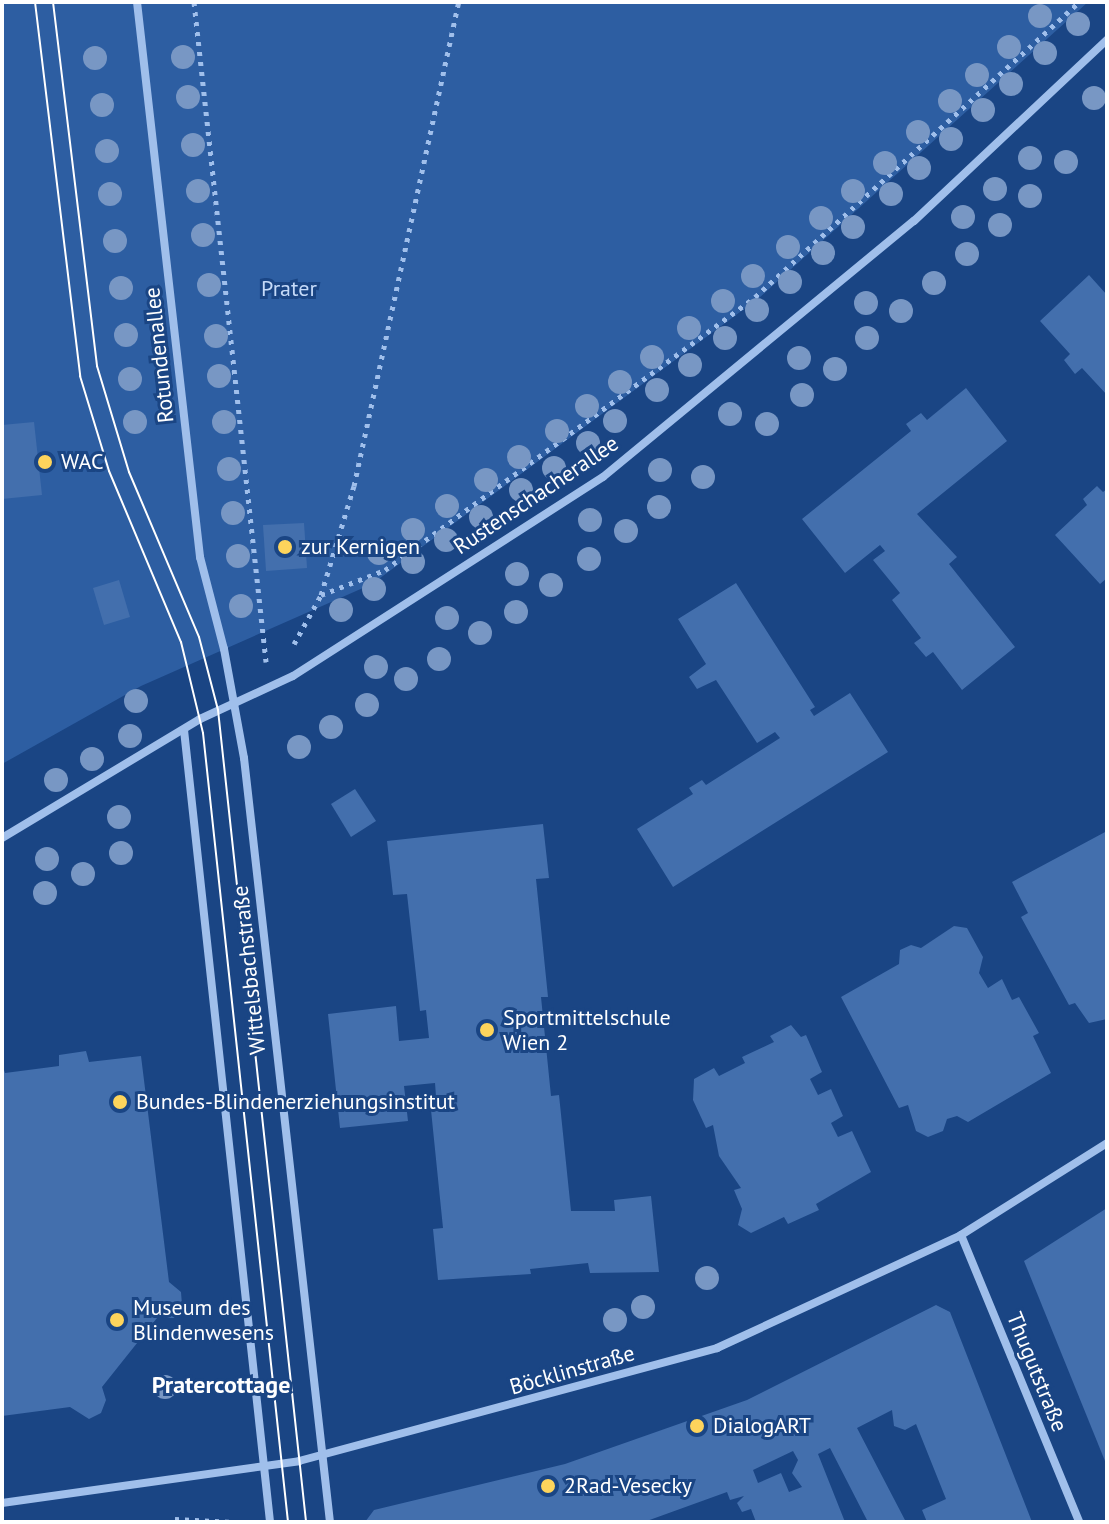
<!DOCTYPE html>
<meta charset="utf-8">
<style>
body{margin:0}
#map{position:relative;width:1109px;height:1524px;overflow:hidden;background:#1a4584;font-family:"PT Sans",sans-serif}
div>[style]{position:absolute}
.green>*{inset:0;background:#2d5ea2}
.building>*{inset:0;background:#436fad}
.path>*{height:5px;margin-top:-2.5px;transform-origin:0;background:repeating-linear-gradient(90deg,#a0bfeb 0 4px,transparent 0 10px)}
.minor>*{height:8px;margin:-4px;padding:0 4px;transform-origin:4px;border-radius:4px;background:#a0bfeb}
.tram>*{height:2px;margin:-1px;padding:0 1px;transform-origin:1px;border-radius:1px;background:#fff}
.trees>*{width:24px;height:24px;margin:-12px;border-radius:50%;background:#7897c4}
.dots>*{width:22px;height:22px;translate:-50% -50%;box-sizing:border-box;border:4px solid #1a4584;border-radius:50%}
span{translate:-50% -50%;white-space:nowrap;text-align:center;line-height:1.15;-webkit-text-stroke:6px #1a4584;paint-order:stroke}
.park-label{font-size:22px;color:#c5daf8}
.street-label{font-size:22px;color:#fff}
.poi-label{font-size:22px;color:#fff}
.left{translate:0 -50%;text-align:left}
.neighbourhood-label{font-size:24px;color:#fff;font-weight:700}
.frame{position:absolute;inset:0;border:4px solid #fff;pointer-events:none}
</style>
<div id="map">
<div class="green">
<div style="clip-path:polygon(2px 2px,1088px 2px,759px 298px,372px 584px,141px 686px,2px 764px)"></div>
</div>
<div class="building">
<div style="clip-path:polygon(1089px 275px,1107px 295px,1107px 395px,1082px 368px,1075px 374px,1064px 360px,1070px 354px,1040px 321px)"></div>
<div style="clip-path:polygon(966px 388px,1007px 441px,917px 514px,957px 557px,949px 564px,1015px 647px,962px 690px,933px 652px,926px 657px,914px 643px,921px 638px,892px 600px,900px 593px,873px 560px,885px 551px,880px 545px,845px 573px,802px 519px,911px 431px,906px 424px,921px 413px,927px 420px)"></div>
<div style="clip-path:polygon(34px 422px,42px 495px,2px 499px,2px 425px)"></div>
<div style="clip-path:polygon(1097px 486px,1103px 492px,1107px 489px,1107px 578px,1100px 584px,1055px 535px,1087px 505px,1083px 499px)"></div>
<div style="clip-path:polygon(304px 523px,307px 568px,266px 571px,263px 525px)"></div>
<div style="clip-path:polygon(119px 580px,130px 617px,104px 625px,93px 588px)"></div>
<div style="clip-path:polygon(736px 583px,815px 707px,810px 710px,814px 716px,850px 693px,888px 752px,673px 887px,637px 829px,693px 794px,689px 788px,702px 780px,706px 785px,780px 738px,775px 732px,757px 743px,716px 680px,697px 689px,689px 677px,706px 664px,678px 619px)"></div>
<div style="clip-path:polygon(355px 789px,376px 821px,351px 837px,331px 804px)"></div>
<div style="clip-path:polygon(543px 824px,549px 878px,536px 879px,548px 997px,541px 997px,551px 1096px,559px 1095px,571px 1211px,615px 1211px,614px 1200px,651px 1196px,659px 1272px,590px 1273px,588px 1263px,530px 1269px,531px 1274px,438px 1280px,433px 1229px,443px 1228px,431px 1110px,437px 1110px,435px 1083px,404px 1086px,408px 1121px,340px 1128px,328px 1014px,396px 1006px,399px 1041px,429px 1038px,426px 1010px,420px 1011px,407px 894px,393px 895px,387px 841px)"></div>
<div style="clip-path:polygon(1107px 831px,1107px 1019px,1089px 1023px,1075px 1003px,1069px 1005px,1021px 917px,1028px 913px,1012px 882px)"></div>
<div style="clip-path:polygon(954px 926px,967px 928px,983px 957px,979px 973px,988px 988px,1002px 979px,1012px 1000px,1019px 997px,1039px 1033px,1033px 1036px,1051px 1073px,968px 1122px,957px 1116px,947px 1119px,943px 1131px,928px 1137px,916px 1131px,908px 1105px,899px 1108px,841px 997px,899px 964px,900px 950px,911px 945px,921px 948px)"></div>
<div style="clip-path:polygon(791px 1025px,801px 1037px,806px 1035px,822px 1072px,810px 1079px,818px 1095px,831px 1089px,843px 1116px,831px 1123px,838px 1137px,852px 1131px,871px 1172px,816px 1204px,819px 1210px,788px 1224px,784px 1217px,751px 1233px,738px 1225px,742px 1209px,734px 1190px,741px 1188px,719px 1156px,713px 1125px,706px 1128px,693px 1100px,694px 1079px,714px 1068px,719px 1076px,745px 1063px,742px 1057px,774px 1042px,770px 1036px)"></div>
<div style="clip-path:polygon(86px 1051px,89px 1062px,141px 1056px,169px 1282px,181px 1292px,182px 1305px,174px 1318px,157px 1318px,102px 1387px,106px 1400px,101px 1413px,89px 1419px,70px 1407px,2px 1416px,2px 1064px,5px 1073px,59px 1066px,59px 1055px)"></div>
<div style="clip-path:polygon(1107px 1208px,1107px 1466px,1024px 1261px)"></div>
<div style="clip-path:polygon(evenodd,936px 1305px,950px 1312px,1032px 1522px,927px 1522px,922px 1510px,946px 1499px,916px 1424px,905px 1430px,894px 1426px,892px 1410px,857px 1428px,906px 1522px,868px 1522px,830px 1448px,818px 1454px,845px 1522px,756px 1522px,751px 1509px,742px 1512px,737px 1503px,744px 1496px,730px 1500px,727px 1492px,644px 1522px,365px 1522px,374px 1510px,565px 1464px,747px 1400px,936px 1305px,793px 1451px,798px 1460px,792px 1473px,802px 1487px,789px 1492px,781px 1473px,758px 1483px,753px 1470px,793px 1451px)"></div>
</div>
<div class="path">
<div style="left:194px;top:2px;width:664px;rotate:83.77deg"></div>
<div style="left:321px;top:595px;width:69px;rotate:-21.3deg"></div>
<div style="left:385px;top:570px;width:460px;rotate:-36.4deg"></div>
<div style="left:755px;top:297px;width:438px;rotate:-42.3deg"></div>
<div style="left:294px;top:644px;width:56px;rotate:-61.1deg"></div>
<div style="left:321px;top:595px;width:114px;rotate:-73.2deg"></div>
<div style="left:354px;top:486px;width:495px;rotate:-77.8deg"></div>
<div style="left:175px;top:1519px;width:59px;rotate:2.9deg"></div>
</div>
<div class="minor">
<div style="left:137px;top:2px;width:559px;rotate:83.52deg"></div>
<div style="left:200px;top:557px;width:95px;rotate:75.4deg"></div>
<div style="left:224px;top:649px;width:111px;rotate:79.6deg"></div>
<div style="left:244px;top:758px;width:769px;rotate:83.58deg"></div>
<div style="left:184px;top:730px;width:797px;rotate:83.8deg"></div>
<div style="left:2px;top:838px;width:231px;rotate:-31deg"></div>
<div style="left:200px;top:719px;width:102px;rotate:-24.8deg"></div>
<div style="left:293px;top:676px;width:368px;rotate:-32.7deg"></div>
<div style="left:603px;top:477px;width:403px;rotate:-39.5deg"></div>
<div style="left:914px;top:221px;width:265px;rotate:-43.2deg"></div>
<div style="left:961px;top:1235px;width:310px;rotate:67.6deg"></div>
<div style="left:2px;top:1503px;width:300px;rotate:-8deg"></div>
<div style="left:299px;top:1461px;width:433px;rotate:-15.1deg"></div>
<div style="left:717px;top:1348px;width:269px;rotate:-24.8deg"></div>
<div style="left:961px;top:1235px;width:173px;rotate:-32.2deg"></div>
</div>
<div class="tram">
<div style="left:35px;top:2px;width:377px;rotate:83.1deg"></div>
<div style="left:80px;top:376px;width:99px;rotate:73deg"></div>
<div style="left:109px;top:471px;width:186px;rotate:67.2deg"></div>
<div style="left:181px;top:642px;width:94px;rotate:76.4deg"></div>
<div style="left:203px;top:733px;width:794px;rotate:83.85deg"></div>
<div style="left:53px;top:2px;width:367px;rotate:83.1deg"></div>
<div style="left:97px;top:366px;width:111px;rotate:73.2deg"></div>
<div style="left:129px;top:472px;width:179px;rotate:67deg"></div>
<div style="left:199px;top:637px;width:75px;rotate:75.4deg"></div>
<div style="left:218px;top:710px;width:817px;rotate:83.81deg"></div>
</div>
<div class="trees">
<div style="left:1040px;top:16px"></div>
<div style="left:1078px;top:24px"></div>
<div style="left:1009px;top:47px"></div>
<div style="left:1045px;top:53px"></div>
<div style="left:183px;top:57px"></div>
<div style="left:95px;top:58px"></div>
<div style="left:977px;top:75px"></div>
<div style="left:1011px;top:84px"></div>
<div style="left:188px;top:97px"></div>
<div style="left:1094px;top:98px"></div>
<div style="left:950px;top:101px"></div>
<div style="left:102px;top:105px"></div>
<div style="left:983px;top:110px"></div>
<div style="left:918px;top:132px"></div>
<div style="left:951px;top:139px"></div>
<div style="left:193px;top:145px"></div>
<div style="left:107px;top:151px"></div>
<div style="left:1030px;top:158px"></div>
<div style="left:1066px;top:162px"></div>
<div style="left:885px;top:163px"></div>
<div style="left:919px;top:168px"></div>
<div style="left:995px;top:189px"></div>
<div style="left:198px;top:191px"></div>
<div style="left:853px;top:191px"></div>
<div style="left:110px;top:194px"></div>
<div style="left:891px;top:194px"></div>
<div style="left:1030px;top:196px"></div>
<div style="left:963px;top:217px"></div>
<div style="left:821px;top:218px"></div>
<div style="left:1000px;top:225px"></div>
<div style="left:853px;top:227px"></div>
<div style="left:203px;top:235px"></div>
<div style="left:115px;top:241px"></div>
<div style="left:788px;top:247px"></div>
<div style="left:823px;top:253px"></div>
<div style="left:967px;top:254px"></div>
<div style="left:753px;top:276px"></div>
<div style="left:790px;top:282px"></div>
<div style="left:934px;top:283px"></div>
<div style="left:209px;top:285px"></div>
<div style="left:121px;top:288px"></div>
<div style="left:723px;top:301px"></div>
<div style="left:866px;top:303px"></div>
<div style="left:757px;top:310px"></div>
<div style="left:901px;top:311px"></div>
<div style="left:689px;top:328px"></div>
<div style="left:126px;top:335px"></div>
<div style="left:216px;top:336px"></div>
<div style="left:725px;top:338px"></div>
<div style="left:867px;top:338px"></div>
<div style="left:652px;top:357px"></div>
<div style="left:799px;top:358px"></div>
<div style="left:690px;top:365px"></div>
<div style="left:835px;top:369px"></div>
<div style="left:219px;top:376px"></div>
<div style="left:130px;top:379px"></div>
<div style="left:620px;top:382px"></div>
<div style="left:657px;top:390px"></div>
<div style="left:802px;top:395px"></div>
<div style="left:587px;top:406px"></div>
<div style="left:730px;top:414px"></div>
<div style="left:615px;top:421px"></div>
<div style="left:135px;top:422px"></div>
<div style="left:224px;top:422px"></div>
<div style="left:767px;top:424px"></div>
<div style="left:557px;top:431px"></div>
<div style="left:588px;top:443px"></div>
<div style="left:519px;top:457px"></div>
<div style="left:554px;top:468px"></div>
<div style="left:229px;top:469px"></div>
<div style="left:660px;top:470px"></div>
<div style="left:703px;top:477px"></div>
<div style="left:486px;top:480px"></div>
<div style="left:521px;top:490px"></div>
<div style="left:447px;top:506px"></div>
<div style="left:659px;top:507px"></div>
<div style="left:233px;top:513px"></div>
<div style="left:481px;top:517px"></div>
<div style="left:590px;top:520px"></div>
<div style="left:413px;top:530px"></div>
<div style="left:626px;top:531px"></div>
<div style="left:446px;top:540px"></div>
<div style="left:379px;top:553px"></div>
<div style="left:238px;top:556px"></div>
<div style="left:589px;top:559px"></div>
<div style="left:413px;top:562px"></div>
<div style="left:517px;top:574px"></div>
<div style="left:551px;top:585px"></div>
<div style="left:374px;top:589px"></div>
<div style="left:241px;top:606px"></div>
<div style="left:341px;top:610px"></div>
<div style="left:516px;top:612px"></div>
<div style="left:447px;top:618px"></div>
<div style="left:480px;top:633px"></div>
<div style="left:439px;top:659px"></div>
<div style="left:376px;top:667px"></div>
<div style="left:406px;top:679px"></div>
<div style="left:136px;top:701px"></div>
<div style="left:367px;top:705px"></div>
<div style="left:331px;top:727px"></div>
<div style="left:130px;top:736px"></div>
<div style="left:299px;top:747px"></div>
<div style="left:92px;top:759px"></div>
<div style="left:56px;top:780px"></div>
<div style="left:119px;top:817px"></div>
<div style="left:121px;top:853px"></div>
<div style="left:47px;top:859px"></div>
<div style="left:83px;top:874px"></div>
<div style="left:45px;top:893px"></div>
<div style="left:707px;top:1278px"></div>
<div style="left:643px;top:1307px"></div>
<div style="left:615px;top:1320px"></div>
<div style="left:165px;top:1387px"></div>
</div>
<div class="dots">
<div style="left:45px;top:462px;background:#fdd45c"></div>
<div style="left:285px;top:547px;background:#fdd45c"></div>
<div style="left:487px;top:1030px;background:#fdd45c"></div>
<div style="left:120px;top:1102px;background:#fdd45c"></div>
<div style="left:117px;top:1320px;background:#fdd45c"></div>
<div style="left:697px;top:1426px;background:#fdd45c"></div>
<div style="left:548px;top:1486px;background:#fdd45c"></div>
</div>
<div class="park-label">
<span style="left:289px;top:289px">Prater</span>
</div>
<div class="street-label">
<span style="left:159px;top:355px;rotate:-96deg">Rotundenallee</span>
<span style="left:536px;top:495px;rotate:-34deg">Rustenschacherallee</span>
<span style="left:249px;top:970px;rotate:-96deg">Wittelsbachstraße</span>
<span style="left:572px;top:1370px;rotate:-16deg">Böcklinstraße</span>
<span style="left:1037px;top:1372px;rotate:68deg">Thugutstraße</span>
</div>
<div class="poi-label">
<span class="left" style="left:61px;top:462px">WAC</span>
<span class="left" style="left:301px;top:547px">zur Kernigen</span>
<span class="left" style="left:503px;top:1030px">Sportmittelschule<br>Wien 2</span>
<span class="left" style="left:136px;top:1102px">Bundes-Blindenerziehungsinstitut</span>
<span class="left" style="left:133px;top:1320px">Museum des<br>Blindenwesens</span>
<span class="left" style="left:713px;top:1426px">DialogART</span>
<span class="left" style="left:564px;top:1486px">2Rad-Vesecky</span>
</div>
<div class="neighbourhood-label">
<span style="left:221px;top:1385px">Pratercottage</span>
</div>
<div class="frame"></div>
</div>
